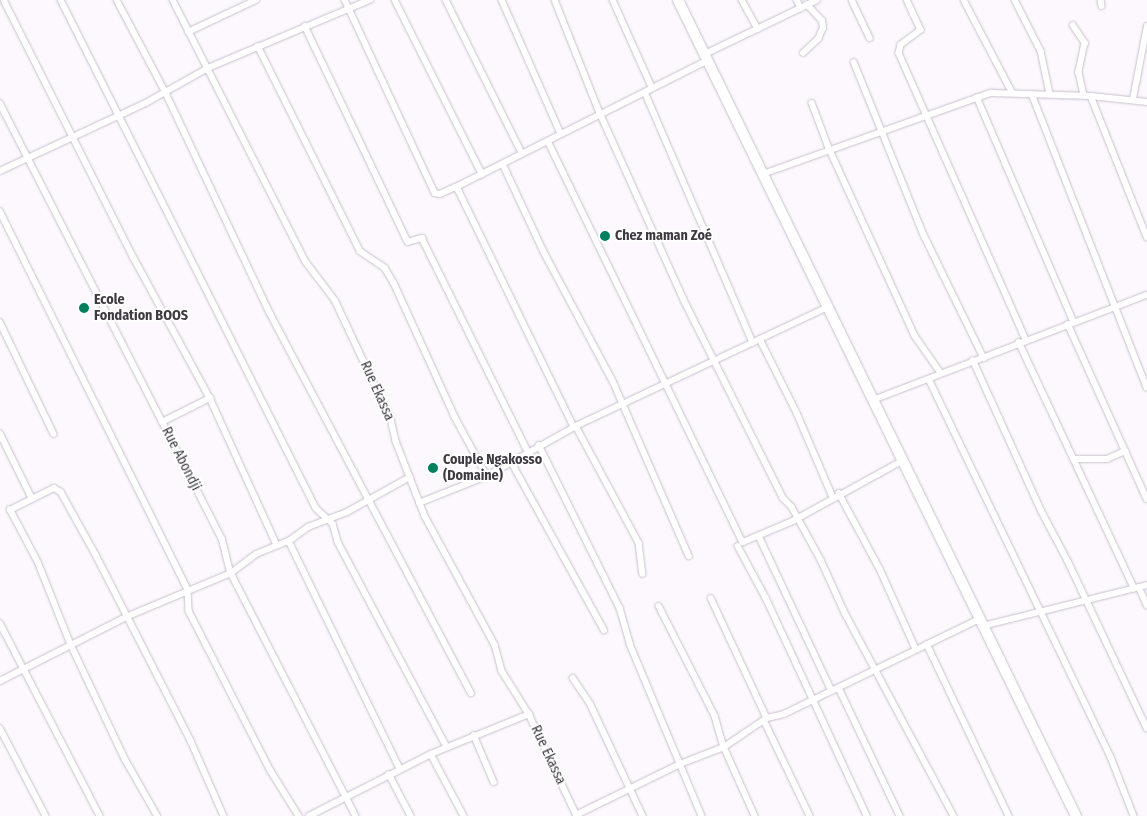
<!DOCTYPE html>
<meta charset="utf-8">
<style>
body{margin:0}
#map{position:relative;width:1147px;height:816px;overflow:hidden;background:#fcf8fe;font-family:"Fira Sans Condensed",sans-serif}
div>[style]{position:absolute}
.roads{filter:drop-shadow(0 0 1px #c9c0cd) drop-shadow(0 0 1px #c9c0cd)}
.street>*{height:5.5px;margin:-2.75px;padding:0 2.75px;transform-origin:2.75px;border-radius:2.75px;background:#fff}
.highway>*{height:10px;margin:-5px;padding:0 5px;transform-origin:5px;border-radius:5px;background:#fff}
.dots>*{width:14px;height:14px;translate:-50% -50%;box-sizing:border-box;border:2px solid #fff;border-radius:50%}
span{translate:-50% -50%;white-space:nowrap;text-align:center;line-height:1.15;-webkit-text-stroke:4px #fff;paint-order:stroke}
.poi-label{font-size:14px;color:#3e3b40;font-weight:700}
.left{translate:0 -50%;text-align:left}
.street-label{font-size:14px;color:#3e3b40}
</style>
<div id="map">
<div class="roads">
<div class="street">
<div style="left:4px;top:0;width:289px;rotate:63.3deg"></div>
<div style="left:134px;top:258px;width:159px;rotate:61.5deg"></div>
<div style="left:210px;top:398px;width:162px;rotate:65.5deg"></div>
<div style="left:61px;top:0;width:568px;rotate:63.34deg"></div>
<div style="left:316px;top:508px;width:23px;rotate:43deg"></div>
<div style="left:333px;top:524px;width:19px;rotate:74deg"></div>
<div style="left:338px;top:542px;width:232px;rotate:62deg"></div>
<div style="left:117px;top:0;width:105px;rotate:62.2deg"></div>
<div style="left:166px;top:93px;width:243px;rotate:64.7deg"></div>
<div style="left:270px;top:313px;width:430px;rotate:62.1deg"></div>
<div style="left:173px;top:0;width:294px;rotate:63.1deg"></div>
<div style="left:306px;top:262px;width:48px;rotate:52.7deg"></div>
<div style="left:335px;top:300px;width:132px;rotate:64.8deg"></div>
<div style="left:391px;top:419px;width:23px;rotate:77deg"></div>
<div style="left:396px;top:441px;width:80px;rotate:68.9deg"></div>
<div style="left:425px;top:516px;width:147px;rotate:61.5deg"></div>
<div style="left:495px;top:645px;width:27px;rotate:75deg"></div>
<div style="left:502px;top:671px;width:51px;rotate:57.9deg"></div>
<div style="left:529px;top:714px;width:113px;rotate:64.8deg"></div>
<div style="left:345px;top:0;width:213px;rotate:65deg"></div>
<div style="left:435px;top:193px;width:5px;rotate:11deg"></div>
<div style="left:440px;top:194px;width:17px;rotate:-24deg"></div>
<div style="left:456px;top:187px;width:5px;rotate:53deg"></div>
<div style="left:459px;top:191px;width:263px;rotate:64deg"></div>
<div style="left:395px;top:0;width:195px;rotate:63.4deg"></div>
<div style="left:446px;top:0;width:171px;rotate:63.6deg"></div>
<div style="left:502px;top:0;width:146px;rotate:66.2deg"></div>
<div style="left:555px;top:0;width:122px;rotate:68.3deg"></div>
<div style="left:600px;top:113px;width:205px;rotate:65.8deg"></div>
<div style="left:684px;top:300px;width:221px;rotate:63.4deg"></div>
<div style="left:783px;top:498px;width:13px;rotate:45deg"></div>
<div style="left:792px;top:507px;width:60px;rotate:61.3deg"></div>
<div style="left:821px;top:560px;width:58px;rotate:65.6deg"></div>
<div style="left:845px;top:613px;width:230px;rotate:61.8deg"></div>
<div style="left:613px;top:0;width:95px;rotate:65.9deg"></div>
<div style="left:742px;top:0;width:33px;rotate:61deg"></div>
<div style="left:797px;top:0;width:9px;rotate:63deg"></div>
<div style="left:852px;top:0;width:42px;rotate:64.7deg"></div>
<div style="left:907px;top:0;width:33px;rotate:65deg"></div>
<div style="left:921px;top:30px;width:25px;rotate:143deg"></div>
<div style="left:901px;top:45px;width:8px;rotate:104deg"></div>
<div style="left:899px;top:53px;width:313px;rotate:66.1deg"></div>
<div style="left:964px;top:0;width:104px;rotate:62.4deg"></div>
<div style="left:1015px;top:0;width:57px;rotate:63deg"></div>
<div style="left:1041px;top:51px;width:44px;rotate:78.2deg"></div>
<div style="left:1101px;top:0;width:6px;rotate:81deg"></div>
<div style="left:1073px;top:25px;width:22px;rotate:56deg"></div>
<div style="left:1085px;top:43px;width:30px;rotate:102deg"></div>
<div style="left:1079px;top:72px;width:24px;rotate:78deg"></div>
<div style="left:305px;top:26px;width:235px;rotate:64.5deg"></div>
<div style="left:406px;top:238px;width:4px;rotate:63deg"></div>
<div style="left:408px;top:242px;width:15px;rotate:-16deg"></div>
<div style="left:422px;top:238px;width:241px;rotate:63.6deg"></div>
<div style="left:188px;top:32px;width:75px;rotate:-25.2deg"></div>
<div style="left:258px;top:46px;width:229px;rotate:63.5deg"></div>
<div style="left:360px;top:251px;width:30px;rotate:34deg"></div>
<div style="left:385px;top:268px;width:17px;rotate:59deg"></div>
<div style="left:394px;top:283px;width:147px;rotate:65.5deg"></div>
<div style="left:455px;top:417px;width:67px;rotate:61.5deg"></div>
<div style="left:803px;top:53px;width:21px;rotate:-43deg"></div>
<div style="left:818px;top:39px;width:12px;rotate:-66deg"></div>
<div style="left:823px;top:28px;width:7px;rotate:-98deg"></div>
<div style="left:822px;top:21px;width:22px;rotate:-133deg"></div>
<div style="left:705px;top:54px;width:124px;rotate:-25.7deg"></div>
<div style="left:854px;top:62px;width:187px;rotate:68deg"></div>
<div style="left:924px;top:235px;width:137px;rotate:64deg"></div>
<div style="left:645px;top:92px;width:273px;rotate:66.7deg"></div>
<div style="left:1032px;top:94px;width:315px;rotate:68.6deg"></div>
<div style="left:1091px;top:96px;width:152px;rotate:68.3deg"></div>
<div style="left:977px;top:97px;width:245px;rotate:66.7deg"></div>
<div style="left:1133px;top:99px;width:74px;rotate:-79.1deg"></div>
<div style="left:0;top:103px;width:488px;rotate:63deg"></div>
<div style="left:222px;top:538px;width:36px;rotate:76deg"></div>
<div style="left:231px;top:573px;width:273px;rotate:62.8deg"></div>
<div style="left:812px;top:103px;width:48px;rotate:69.3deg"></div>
<div style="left:829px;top:148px;width:207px;rotate:65.4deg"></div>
<div style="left:915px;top:336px;width:45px;rotate:54.9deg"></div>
<div style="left:548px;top:141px;width:446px;rotate:64.1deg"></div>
<div style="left:743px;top:542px;width:54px;rotate:-22.8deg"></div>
<div style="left:793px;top:521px;width:124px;rotate:-28.8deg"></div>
<div style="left:503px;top:164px;width:97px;rotate:65deg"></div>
<div style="left:544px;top:252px;width:146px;rotate:61.9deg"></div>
<div style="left:613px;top:381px;width:191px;rotate:66.5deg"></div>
<div style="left:0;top:171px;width:161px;rotate:-25deg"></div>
<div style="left:146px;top:103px;width:71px;rotate:-29.4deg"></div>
<div style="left:208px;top:68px;width:176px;rotate:-22.8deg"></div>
<div style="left:763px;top:174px;width:242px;rotate:-19.6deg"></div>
<div style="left:991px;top:93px;width:100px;rotate:1.7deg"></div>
<div style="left:1091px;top:96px;width:56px;rotate:6.1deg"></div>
<div style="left:456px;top:187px;width:282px;rotate:-26.7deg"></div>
<div style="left:0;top:211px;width:423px;rotate:63.6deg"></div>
<div style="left:188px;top:590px;width:21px;rotate:87deg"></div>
<div style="left:189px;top:611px;width:180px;rotate:62.9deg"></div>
<div style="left:271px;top:771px;width:53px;rotate:58.1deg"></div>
<div style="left:0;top:322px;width:124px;rotate:64.3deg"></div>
<div style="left:1068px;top:324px;width:192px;rotate:65.7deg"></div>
<div style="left:760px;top:339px;width:83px;rotate:63.4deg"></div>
<div style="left:797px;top:413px;width:91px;rotate:66.8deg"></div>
<div style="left:1019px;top:342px;width:272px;rotate:64.9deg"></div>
<div style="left:973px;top:360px;width:165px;rotate:65.6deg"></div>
<div style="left:1041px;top:510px;width:58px;rotate:62.1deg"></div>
<div style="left:1068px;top:561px;width:185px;rotate:64.7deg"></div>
<div style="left:929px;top:379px;width:420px;rotate:64.3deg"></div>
<div style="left:1111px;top:757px;width:63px;rotate:68.7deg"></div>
<div style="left:873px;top:400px;width:293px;rotate:-21deg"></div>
<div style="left:162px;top:422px;width:54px;rotate:-26.6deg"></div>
<div style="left:576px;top:426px;width:133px;rotate:61.7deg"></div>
<div style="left:639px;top:543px;width:31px;rotate:83deg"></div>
<div style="left:0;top:433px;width:72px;rotate:63.8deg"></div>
<div style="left:539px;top:445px;width:182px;rotate:63.6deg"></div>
<div style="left:620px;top:608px;width:37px;rotate:74deg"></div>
<div style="left:630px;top:644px;width:186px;rotate:67.3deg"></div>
<div style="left:1075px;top:459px;width:32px"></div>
<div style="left:1107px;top:459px;width:20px;rotate:-24deg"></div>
<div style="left:512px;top:463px;width:191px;rotate:61.1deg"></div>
<div style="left:839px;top:493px;width:86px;rotate:61.7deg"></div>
<div style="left:880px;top:569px;width:88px;rotate:65.8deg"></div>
<div style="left:419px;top:503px;width:73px;rotate:-21.7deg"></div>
<div style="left:487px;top:476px;width:102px;rotate:-29.3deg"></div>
<div style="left:576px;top:426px;width:279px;rotate:-25.3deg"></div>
<div style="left:759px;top:536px;width:171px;rotate:64.8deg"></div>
<div style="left:289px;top:541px;width:254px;rotate:64deg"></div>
<div style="left:738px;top:546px;width:59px;rotate:61.7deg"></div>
<div style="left:766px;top:598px;width:240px;rotate:65.1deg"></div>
<div style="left:1139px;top:587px;width:20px;rotate:66deg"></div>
<div style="left:711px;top:598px;width:132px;rotate:65deg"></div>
<div style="left:659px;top:606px;width:123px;rotate:63deg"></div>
<div style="left:715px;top:716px;width:32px;rotate:74deg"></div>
<div style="left:724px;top:747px;width:76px;rotate:65.8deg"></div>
<div style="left:0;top:623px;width:217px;rotate:62.6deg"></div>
<div style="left:983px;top:626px;width:169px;rotate:-14deg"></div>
<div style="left:927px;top:644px;width:191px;rotate:64.5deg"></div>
<div style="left:573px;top:678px;width:30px;rotate:56deg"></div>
<div style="left:590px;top:703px;width:125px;rotate:64.9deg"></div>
<div style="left:0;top:681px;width:141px;rotate:-26.9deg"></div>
<div style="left:126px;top:617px;width:114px;rotate:-22.7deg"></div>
<div style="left:231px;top:573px;width:31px;rotate:-37deg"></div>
<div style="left:256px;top:554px;width:35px;rotate:-22deg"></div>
<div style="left:289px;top:541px;width:24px;rotate:-36deg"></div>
<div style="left:308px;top:527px;width:42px;rotate:-21deg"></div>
<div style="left:347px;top:512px;width:72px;rotate:-29.1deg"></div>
<div style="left:839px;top:688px;width:142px;rotate:64.5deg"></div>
<div style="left:764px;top:720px;width:106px;rotate:64.4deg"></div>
<div style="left:0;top:728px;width:99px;rotate:62.4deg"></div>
<div style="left:474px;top:735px;width:51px;rotate:66.9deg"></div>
<div style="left:431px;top:754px;width:70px;rotate:62deg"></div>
<div style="left:389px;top:774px;width:47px;rotate:62.4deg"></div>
<div style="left:576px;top:815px;width:116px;rotate:-26.1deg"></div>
<div style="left:680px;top:764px;width:47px;rotate:-21.1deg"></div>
<div style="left:724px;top:747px;width:52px;rotate:-34deg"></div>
<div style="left:767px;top:718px;width:17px;rotate:-13deg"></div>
<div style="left:784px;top:714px;width:218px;rotate:-25.9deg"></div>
<div style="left:157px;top:816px;width:64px;rotate:-119.7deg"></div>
<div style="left:125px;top:760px;width:126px;rotate:-115.3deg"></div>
<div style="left:71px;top:646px;width:89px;rotate:-111.7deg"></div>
<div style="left:38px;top:563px;width:60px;rotate:-117.8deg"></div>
<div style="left:10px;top:510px;width:49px;rotate:-26.6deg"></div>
<div style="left:54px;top:488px;width:8px;rotate:30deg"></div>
<div style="left:61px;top:492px;width:72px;rotate:60.9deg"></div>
<div style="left:96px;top:555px;width:209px;rotate:62.9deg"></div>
<div style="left:191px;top:741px;width:82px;rotate:66.3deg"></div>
<div style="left:309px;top:816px;width:137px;rotate:-26.9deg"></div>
<div style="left:431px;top:754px;width:106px;rotate:-22.2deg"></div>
</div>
<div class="highway">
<div style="left:678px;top:0;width:908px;rotate:64deg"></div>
</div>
</div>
<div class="dots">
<div style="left:605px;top:236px;background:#007f5f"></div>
<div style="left:84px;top:308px;background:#007f5f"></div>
<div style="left:433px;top:468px;background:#007f5f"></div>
</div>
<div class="poi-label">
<span class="left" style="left:615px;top:236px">Chez maman Zoé</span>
<span class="left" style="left:94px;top:308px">Ecole<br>Fondation BOOS</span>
<span class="left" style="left:443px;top:468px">Couple Ngakosso<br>(Domaine)</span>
</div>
<div class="street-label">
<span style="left:377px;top:391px;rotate:66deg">Rue Ekassa</span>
<span style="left:181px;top:459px;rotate:63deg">Rue Abondji</span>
<span style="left:548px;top:755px;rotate:65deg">Rue Ekassa</span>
</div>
</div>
